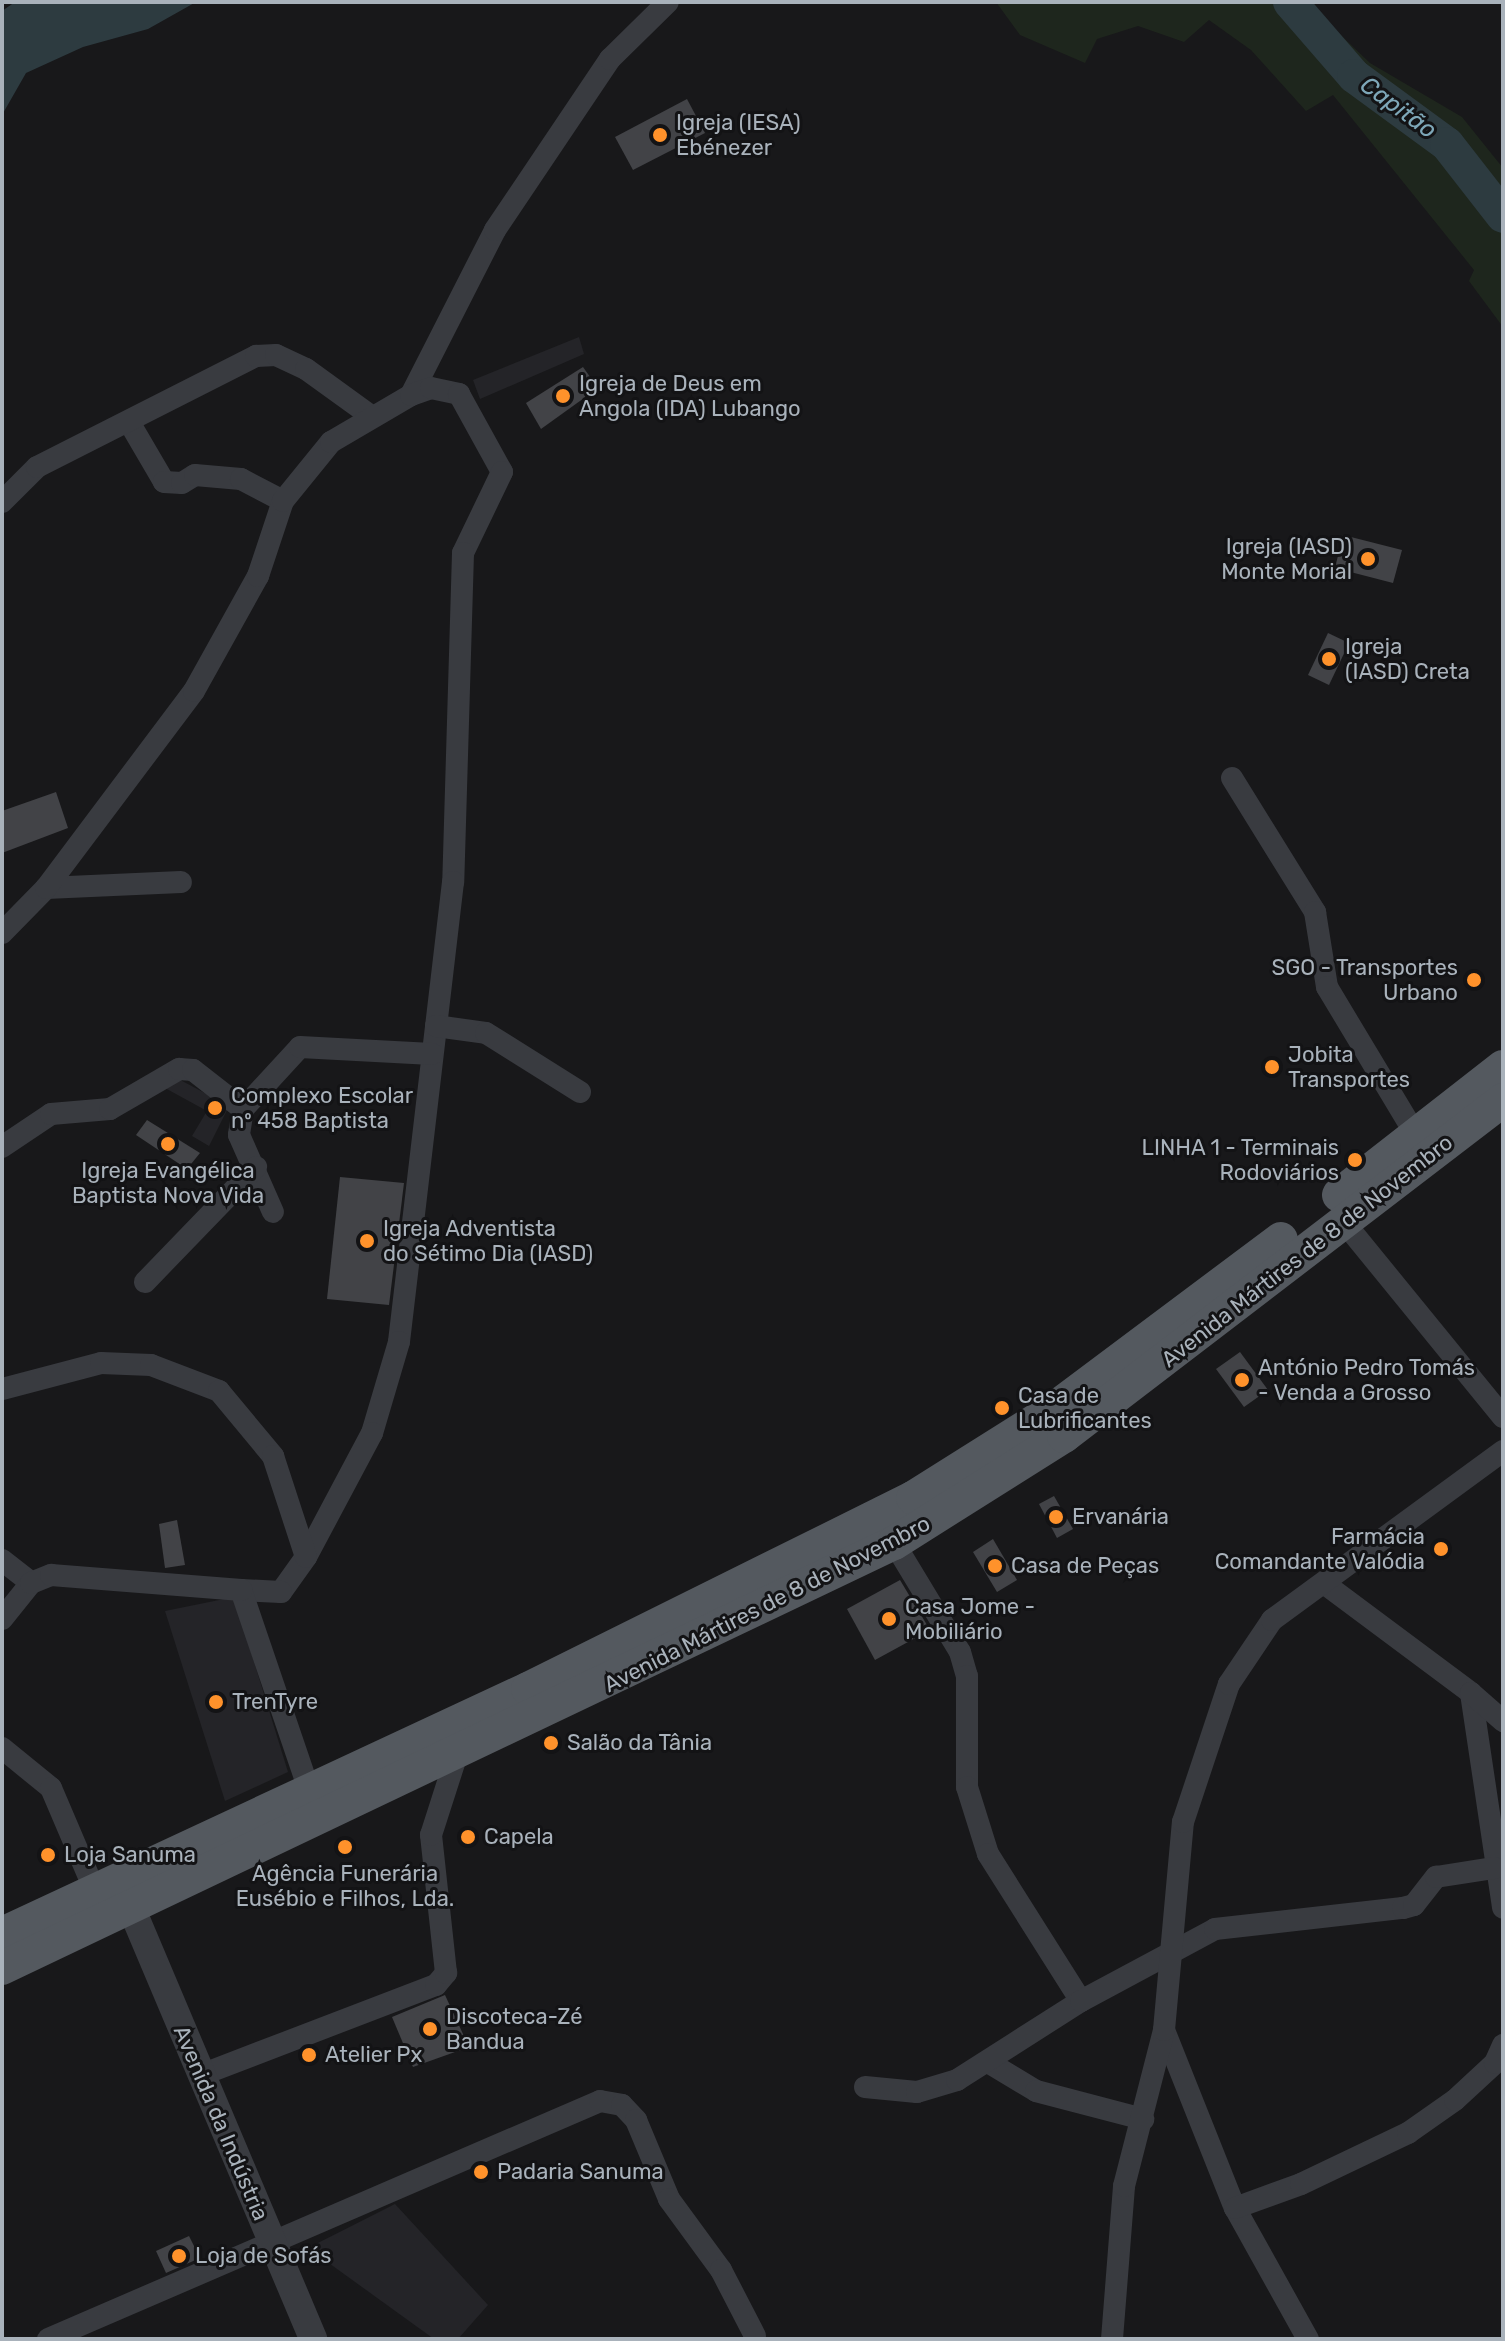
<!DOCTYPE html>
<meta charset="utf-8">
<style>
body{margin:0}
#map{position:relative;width:1505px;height:2341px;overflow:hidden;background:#18181a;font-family:Rubik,sans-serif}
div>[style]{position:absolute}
.built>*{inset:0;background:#242428}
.green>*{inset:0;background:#1e261d}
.water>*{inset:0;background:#2d3b40}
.river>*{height:34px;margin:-17px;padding:0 17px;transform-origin:17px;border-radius:17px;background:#2d3b40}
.building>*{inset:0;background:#424347}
.minor>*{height:22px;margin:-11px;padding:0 11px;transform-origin:11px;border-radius:11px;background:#393b40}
.tertiary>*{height:28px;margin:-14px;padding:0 14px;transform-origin:14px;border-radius:14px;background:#393b40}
.primary>*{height:34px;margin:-17px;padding:0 17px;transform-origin:17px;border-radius:17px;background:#54595f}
.dots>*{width:22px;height:22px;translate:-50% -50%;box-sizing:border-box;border:4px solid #131315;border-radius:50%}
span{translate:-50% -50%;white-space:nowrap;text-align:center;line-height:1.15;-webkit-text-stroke:6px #131315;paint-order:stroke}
.poi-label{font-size:22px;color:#a9b2bb}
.left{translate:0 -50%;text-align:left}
.right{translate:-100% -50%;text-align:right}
.street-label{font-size:22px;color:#a9b2bb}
.water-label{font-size:24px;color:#7ea7b8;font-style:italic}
.frame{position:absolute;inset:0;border:4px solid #a9b2bb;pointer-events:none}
</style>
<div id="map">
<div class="built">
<div style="clip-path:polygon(579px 337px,584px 354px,480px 399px,473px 380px)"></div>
<div style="clip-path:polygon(171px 1075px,229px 1106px,209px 1146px,192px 1136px,207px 1111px,165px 1088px)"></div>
<div style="clip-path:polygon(234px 1597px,288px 1772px,225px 1801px,165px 1611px)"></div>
<div style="clip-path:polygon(395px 2204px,488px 2305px,458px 2339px,434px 2339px,308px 2248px)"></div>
</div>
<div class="green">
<div style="clip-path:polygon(996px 2px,1306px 2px,1370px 63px,1462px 117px,1503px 168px,1503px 327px,1469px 281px,1474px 270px,1333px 95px,1306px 111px,1251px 50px,1209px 20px,1184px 42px,1138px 26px,1097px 39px,1085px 63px,1020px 35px)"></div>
</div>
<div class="water">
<div style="clip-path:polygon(15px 2px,196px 2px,148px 29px,83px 47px,26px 73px,2px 115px,2px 11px)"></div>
</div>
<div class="river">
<div style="left:1290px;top:2px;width:98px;rotate:49.1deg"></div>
<div style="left:1354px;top:76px;width:115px;rotate:36.2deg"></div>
<div style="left:1447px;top:144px;width:91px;rotate:52.1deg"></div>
</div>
<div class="building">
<div style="clip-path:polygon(687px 99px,705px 133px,633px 170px,615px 137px)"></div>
<div style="clip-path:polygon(583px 367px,598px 388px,541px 429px,526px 403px)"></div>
<div style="clip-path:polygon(1343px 535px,1402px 550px,1393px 583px,1335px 568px)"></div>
<div style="clip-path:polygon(1328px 633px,1349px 643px,1329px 685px,1308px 675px)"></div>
<div style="clip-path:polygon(56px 792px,68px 828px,2px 853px,2px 811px)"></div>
<div style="clip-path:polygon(147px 1120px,200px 1153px,187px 1169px,136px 1135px)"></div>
<div style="clip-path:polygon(340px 1177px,404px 1183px,389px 1305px,327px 1299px)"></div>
<div style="clip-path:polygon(1240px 1352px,1268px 1390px,1244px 1407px,1216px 1369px)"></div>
<div style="clip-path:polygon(1054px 1496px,1073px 1529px,1057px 1538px,1039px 1504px)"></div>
<div style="clip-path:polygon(177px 1520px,185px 1565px,165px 1568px,159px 1524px)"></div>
<div style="clip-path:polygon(993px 1539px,1017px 1580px,997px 1592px,973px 1552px)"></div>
<div style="clip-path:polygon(900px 1580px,930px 1630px,875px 1660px,847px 1609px)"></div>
<div style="clip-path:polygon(445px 1995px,469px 2047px,413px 2067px,392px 2017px)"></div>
<div style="clip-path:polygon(189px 2236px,200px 2258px,166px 2273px,156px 2251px)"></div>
</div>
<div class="minor">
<div style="left:411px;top:395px;width:185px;rotate:-63deg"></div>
<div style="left:495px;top:230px;width:206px;rotate:-56.1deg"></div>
<div style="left:610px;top:59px;width:81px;rotate:-44.5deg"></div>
<div style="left:129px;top:422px;width:69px;rotate:59.7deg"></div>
<div style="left:164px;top:482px;width:18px;rotate:3deg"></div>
<div style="left:182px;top:483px;width:15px;rotate:-32deg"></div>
<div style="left:195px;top:475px;width:46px;rotate:5deg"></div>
<div style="left:241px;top:479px;width:47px;rotate:27.6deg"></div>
<div style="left:2px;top:502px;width:49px;rotate:-45deg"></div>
<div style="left:37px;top:467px;width:246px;rotate:-26.9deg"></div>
<div style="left:256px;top:356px;width:20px;rotate:-3deg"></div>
<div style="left:276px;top:355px;width:33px;rotate:25deg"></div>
<div style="left:306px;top:369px;width:80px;rotate:35.9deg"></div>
<div style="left:1232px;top:778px;width:158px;rotate:58.2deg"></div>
<div style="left:1315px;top:912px;width:76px;rotate:80.9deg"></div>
<div style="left:1327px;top:987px;width:173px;rotate:59deg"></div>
<div style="left:46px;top:888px;width:135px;rotate:-2.5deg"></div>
<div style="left:2px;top:933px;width:63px;rotate:-45.6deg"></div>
<div style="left:46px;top:888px;width:246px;rotate:-53.1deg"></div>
<div style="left:194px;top:691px;width:132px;rotate:-60.9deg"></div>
<div style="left:258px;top:576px;width:79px;rotate:-71.6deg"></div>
<div style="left:283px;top:501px;width:76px;rotate:-50.9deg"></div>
<div style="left:331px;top:442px;width:93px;rotate:-30.4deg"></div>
<div style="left:411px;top:395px;width:21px;rotate:-19deg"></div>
<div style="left:431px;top:388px;width:29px;rotate:12deg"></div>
<div style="left:459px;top:394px;width:89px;rotate:61.1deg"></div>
<div style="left:502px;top:472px;width:90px;rotate:115.7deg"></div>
<div style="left:463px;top:553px;width:329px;rotate:91.7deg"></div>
<div style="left:453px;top:882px;width:463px;rotate:96.7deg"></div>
<div style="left:399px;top:1342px;width:95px;rotate:106.5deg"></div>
<div style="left:372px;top:1433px;width:140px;rotate:118deg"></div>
<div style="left:306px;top:1557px;width:43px;rotate:125.5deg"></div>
<div style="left:281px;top:1592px;width:40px;rotate:-177.1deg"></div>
<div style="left:241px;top:1590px;width:211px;rotate:71.2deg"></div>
<div style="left:436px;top:1026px;width:50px;rotate:8deg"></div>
<div style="left:486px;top:1033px;width:111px;rotate:32.1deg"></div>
<div style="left:243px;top:1109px;width:26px;rotate:99deg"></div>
<div style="left:239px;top:1135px;width:84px;rotate:66.2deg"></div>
<div style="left:2px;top:1147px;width:59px;rotate:-34deg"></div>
<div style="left:51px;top:1114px;width:59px;rotate:-4.8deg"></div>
<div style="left:110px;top:1109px;width:80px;rotate:-30.1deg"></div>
<div style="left:179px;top:1069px;width:14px;rotate:4deg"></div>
<div style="left:193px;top:1070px;width:63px;rotate:38deg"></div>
<div style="left:243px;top:1109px;width:84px;rotate:-47.4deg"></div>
<div style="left:300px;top:1047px;width:132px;rotate:3deg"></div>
<div style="left:1343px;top:1221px;width:253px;rotate:50.8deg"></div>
<div style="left:145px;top:1282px;width:160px;rotate:-46deg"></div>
<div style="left:2px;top:1389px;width:102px;rotate:-14.7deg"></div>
<div style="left:101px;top:1363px;width:50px;rotate:2.3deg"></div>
<div style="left:151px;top:1365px;width:73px;rotate:20.9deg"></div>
<div style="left:219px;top:1391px;width:85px;rotate:50.3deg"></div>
<div style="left:273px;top:1456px;width:106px;rotate:71.9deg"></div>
<div style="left:894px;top:1543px;width:127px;rotate:58.8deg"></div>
<div style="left:960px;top:1652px;width:25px;rotate:74deg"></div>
<div style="left:967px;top:1676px;width:111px;rotate:90deg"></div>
<div style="left:967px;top:1787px;width:70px;rotate:72.6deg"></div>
<div style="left:988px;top:1854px;width:174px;rotate:57.7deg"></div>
<div style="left:2px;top:1560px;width:37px;rotate:38deg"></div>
<div style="left:1325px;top:1584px;width:182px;rotate:36.7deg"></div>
<div style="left:1471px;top:1693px;width:217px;rotate:81.5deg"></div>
<div style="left:2px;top:1619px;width:46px;rotate:-51.1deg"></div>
<div style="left:31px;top:1583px;width:22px;rotate:-22deg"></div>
<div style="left:51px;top:1575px;width:191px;rotate:4.5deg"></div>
<div style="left:1471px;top:1693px;width:43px;rotate:41.2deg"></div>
<div style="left:2px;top:1748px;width:63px;rotate:39.2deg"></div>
<div style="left:51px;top:1788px;width:112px;rotate:66.9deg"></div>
<div style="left:1164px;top:2030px;width:192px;rotate:68.3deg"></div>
<div style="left:1235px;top:2208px;width:150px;rotate:60.9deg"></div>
<div style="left:988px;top:2062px;width:56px;rotate:31.1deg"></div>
<div style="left:1036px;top:2091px;width:111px;rotate:14.7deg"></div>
<div style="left:201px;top:2075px;width:252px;rotate:-21deg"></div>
<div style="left:436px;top:1985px;width:16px;rotate:-50deg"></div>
<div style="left:446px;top:1973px;width:139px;rotate:-96.2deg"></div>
<div style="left:431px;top:1835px;width:85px;rotate:-72.2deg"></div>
<div style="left:865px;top:2087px;width:52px;rotate:5.5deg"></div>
<div style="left:917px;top:2092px;width:42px;rotate:-16.7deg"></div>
<div style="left:957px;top:2080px;width:147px;rotate:-32.5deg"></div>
<div style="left:1081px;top:2001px;width:152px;rotate:-28.2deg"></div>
<div style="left:1215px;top:1929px;width:189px;rotate:-6.4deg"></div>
<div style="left:1403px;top:1908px;width:11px;rotate:-15deg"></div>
<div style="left:1414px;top:1905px;width:36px;rotate:-52deg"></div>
<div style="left:1436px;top:1877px;width:59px;rotate:-8.8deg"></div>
<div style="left:1235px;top:2208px;width:70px;rotate:-20deg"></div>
<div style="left:1301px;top:2184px;width:119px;rotate:-25.5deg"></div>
<div style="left:1408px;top:2133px;width:57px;rotate:-35.1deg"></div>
<div style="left:1455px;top:2100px;width:54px;rotate:-42.8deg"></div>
<div style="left:1495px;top:2063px;width:20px;rotate:-66deg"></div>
<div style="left:48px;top:2339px;width:601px;rotate:-23.32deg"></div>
<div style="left:600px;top:2101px;width:22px;rotate:10deg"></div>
<div style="left:622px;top:2105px;width:21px;rotate:47deg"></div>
<div style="left:636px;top:2120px;width:86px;rotate:67.3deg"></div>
<div style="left:669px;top:2199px;width:88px;rotate:53.8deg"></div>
<div style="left:721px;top:2270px;width:74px;rotate:62.7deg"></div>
<div style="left:1112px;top:2339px;width:153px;rotate:-85.5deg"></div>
<div style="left:1124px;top:2186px;width:161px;rotate:-75.6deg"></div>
<div style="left:1164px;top:2030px;width:209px;rotate:-84.8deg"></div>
<div style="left:1183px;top:1822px;width:145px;rotate:-71.6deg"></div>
<div style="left:1229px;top:1684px;width:77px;rotate:-56.1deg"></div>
<div style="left:1272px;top:1620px;width:286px;rotate:-36.2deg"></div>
</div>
<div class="tertiary">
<div style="left:130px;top:1905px;width:471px;rotate:67.1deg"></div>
</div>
<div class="primary">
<div style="left:1339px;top:1195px;width:208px;rotate:-38deg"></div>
<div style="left:2px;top:1934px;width:580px;rotate:-24.98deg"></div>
<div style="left:528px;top:1689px;width:430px;rotate:-26.4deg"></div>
<div style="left:913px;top:1498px;width:163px;rotate:-32.2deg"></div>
<div style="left:1051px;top:1411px;width:287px;rotate:-36.8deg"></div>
<div style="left:2px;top:1968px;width:988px;rotate:-25.48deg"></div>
<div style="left:894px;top:1543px;width:201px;rotate:-32.2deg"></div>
<div style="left:1064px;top:1436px;width:553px;rotate:-37.43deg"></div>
</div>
<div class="dots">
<div style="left:660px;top:135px;background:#ff922b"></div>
<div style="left:563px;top:396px;background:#ff922b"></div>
<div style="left:1368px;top:559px;background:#ff922b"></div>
<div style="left:1329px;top:659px;background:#ff922b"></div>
<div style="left:1474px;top:980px;background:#ff922b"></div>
<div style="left:1272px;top:1067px;background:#ff922b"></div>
<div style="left:215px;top:1108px;background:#ff922b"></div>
<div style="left:168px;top:1144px;background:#ff922b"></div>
<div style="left:1355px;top:1160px;background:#ff922b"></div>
<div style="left:367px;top:1241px;background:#ff922b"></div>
<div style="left:1242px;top:1380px;background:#ff922b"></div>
<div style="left:1002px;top:1408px;background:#ff922b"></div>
<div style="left:1056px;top:1517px;background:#ff922b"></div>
<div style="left:1441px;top:1549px;background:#ff922b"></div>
<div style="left:995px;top:1566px;background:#ff922b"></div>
<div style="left:889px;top:1619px;background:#ff922b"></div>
<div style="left:216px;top:1702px;background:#ff922b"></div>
<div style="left:551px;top:1743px;background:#ff922b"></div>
<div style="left:468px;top:1837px;background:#ff922b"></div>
<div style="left:345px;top:1847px;background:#ff922b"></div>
<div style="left:48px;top:1855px;background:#ff922b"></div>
<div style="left:430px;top:2029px;background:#ff922b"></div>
<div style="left:309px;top:2055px;background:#ff922b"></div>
<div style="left:481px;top:2172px;background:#ff922b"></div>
<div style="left:179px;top:2256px;background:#ff922b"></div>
</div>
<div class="poi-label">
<span class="left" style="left:676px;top:135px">Igreja (IESA)<br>Ebénezer</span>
<span class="left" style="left:579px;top:396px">Igreja de Deus em<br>Angola (IDA) Lubango</span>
<span class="right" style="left:1352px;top:559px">Igreja (IASD)<br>Monte Morial</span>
<span class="left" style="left:1345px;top:659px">Igreja<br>(IASD) Creta</span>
<span class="right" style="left:1458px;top:980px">SGO - Transportes<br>Urbano</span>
<span class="left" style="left:1288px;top:1067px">Jobita<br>Transportes</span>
<span class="left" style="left:231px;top:1108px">Complexo Escolar<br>nº 458 Baptista</span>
<span class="right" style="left:1339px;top:1160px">LINHA 1 - Terminais<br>Rodoviários</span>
<span style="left:168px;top:1183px">Igreja Evangélica<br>Baptista Nova Vida</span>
<span class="left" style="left:383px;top:1241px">Igreja Adventista<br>do Sétimo Dia (IASD)</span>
<span class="left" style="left:1258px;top:1380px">António Pedro Tomás<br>- Venda a Grosso</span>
<span class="left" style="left:1018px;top:1408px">Casa de<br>Lubrificantes</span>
<span class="left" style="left:1072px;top:1517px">Ervanária</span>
<span class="right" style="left:1425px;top:1549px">Farmácia<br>Comandante Valódia</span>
<span class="left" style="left:1011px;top:1566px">Casa de Peças</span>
<span class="left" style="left:905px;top:1619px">Casa Jome -<br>Mobiliário</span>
<span class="left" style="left:232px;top:1702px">TrenTyre</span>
<span class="left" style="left:567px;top:1743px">Salão da Tânia</span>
<span class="left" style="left:484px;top:1837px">Capela</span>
<span class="left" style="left:64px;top:1855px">Loja Sanuma</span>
<span style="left:345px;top:1886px">Agência Funerária<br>Eusébio e Filhos, Lda.</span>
<span class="left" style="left:446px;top:2029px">Discoteca-Zé<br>Bandua</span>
<span class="left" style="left:325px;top:2055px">Atelier Px</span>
<span class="left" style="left:497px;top:2172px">Padaria Sanuma</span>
<span class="left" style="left:195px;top:2256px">Loja de Sofás</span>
</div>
<div class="street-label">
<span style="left:1307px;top:1251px;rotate:-38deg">Avenida Mártires de 8 de Novembro</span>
<span style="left:767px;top:1604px;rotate:-27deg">Avenida Mártires de 8 de Novembro</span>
<span style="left:221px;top:2123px;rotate:67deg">Avenida da Indústria</span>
</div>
<div class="water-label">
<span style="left:1398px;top:108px;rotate:36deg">Capitão</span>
</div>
<div class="frame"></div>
</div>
